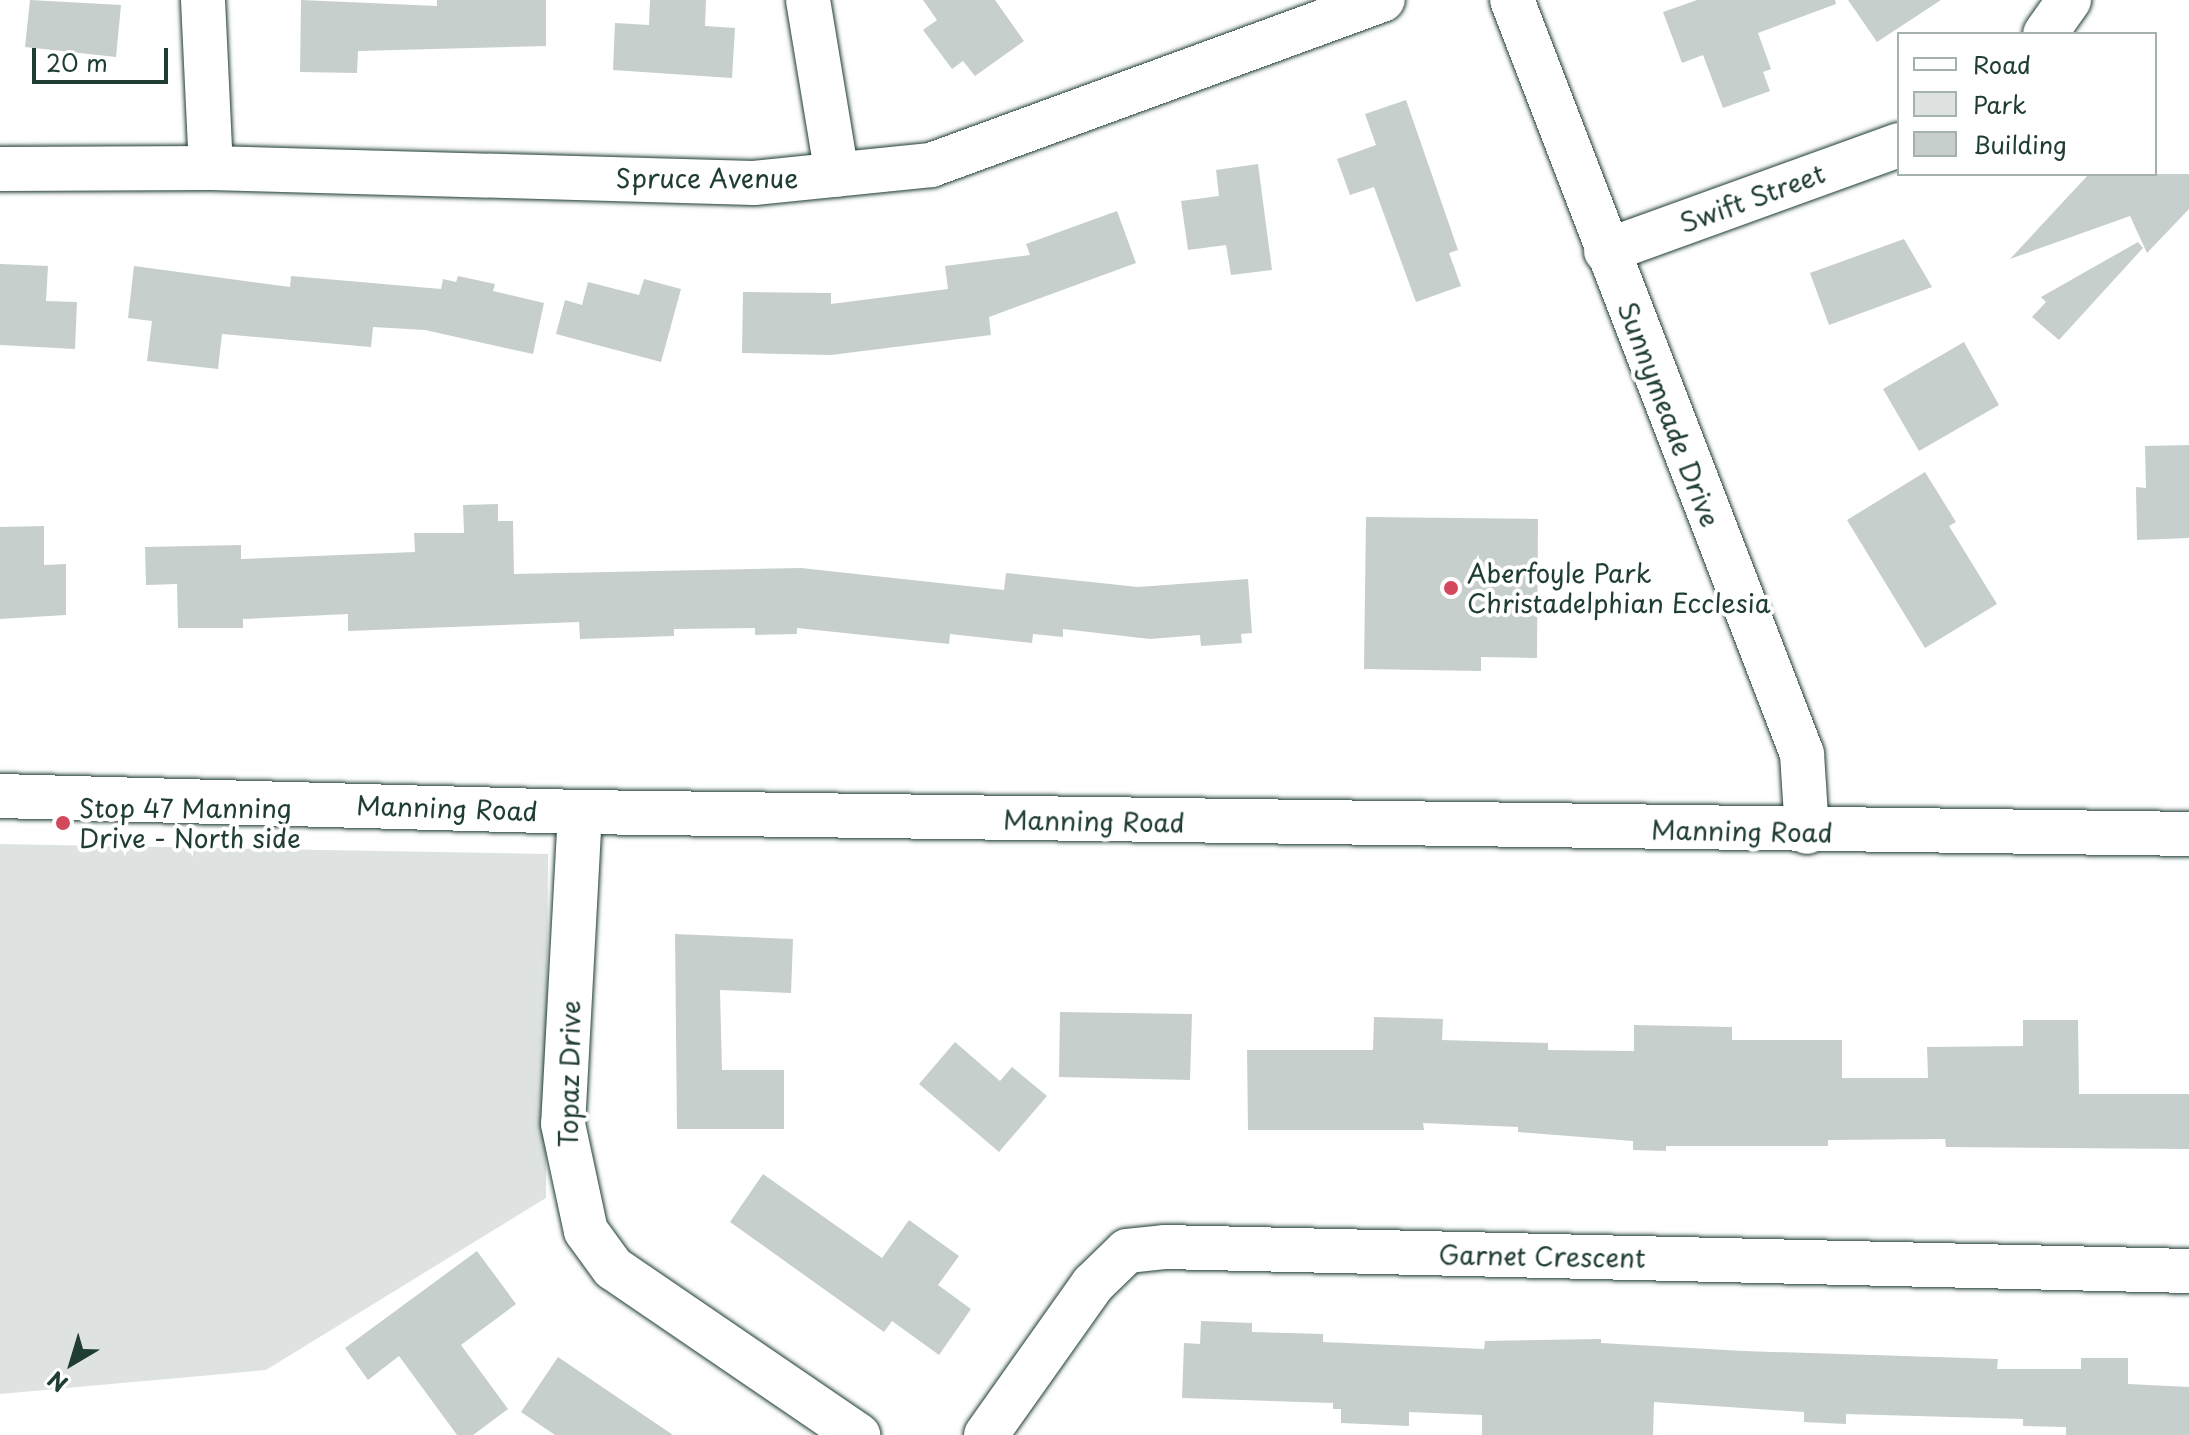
<!DOCTYPE html>
<style>
body{margin:0}
#map{position:relative;width:2189px;height:1435px;overflow:hidden;background:#fff;font-family:"Playpen Sans",sans-serif}
div>[style]{position:absolute}
.green>*{inset:0;background:#dee3e2}
.building>*{inset:0;background:#c7cfcc}
.roads{filter:drop-shadow(0 0 2px #1f3d34) drop-shadow(0 0 2px #1f3d34)}
.minor>*{height:44px;margin:-22px;padding:0 22px;transform-origin:22px;border-radius:22px;background:#fff}
.tertiary>*{height:44px;margin:-22px;padding:0 22px;transform-origin:22px;border-radius:22px;background:#fff}
.dots>*{width:22px;height:22px;translate:-50% -50%;box-sizing:border-box;border:4px solid #fff;border-radius:50%}
span{translate:-50% -50%;white-space:nowrap;text-align:center;line-height:1.15;-webkit-text-stroke:8px #fff;paint-order:stroke}
.street-label{font-size:26px;color:#1f3d34}
.poi-label{font-size:26px;color:#1f3d34}
.left{translate:0 -50%;text-align:left}
.legend{position:absolute;left:1897px;top:32px;width:260px;height:144px;box-sizing:border-box;background:#fff;border:2px solid #a5b1ae;margin:0;padding:10px 14px;list-style:none;font-size:24px;color:#1f3d34}
.legend li{display:flex;align-items:center;gap:16px;height:40px}
.legend b{width:40px;border:2px solid #a5b1ae}
.north{position:absolute;left:32px;top:1323px;width:80px;height:80px;-webkit-text-stroke:6px #fff;paint-order:stroke;rotate:218deg;font-size:22px;font-weight:700;line-height:32px;text-align:center;color:#1f3d34}
.north::after{content:'';display:block;margin:auto;width:28px;height:36px;background:#1f3d34;clip-path:polygon(50% 0,100% 100%,50% 72%,0 100%)}
.scale{position:absolute;left:32px;top:48px;width:136px;height:36px;box-sizing:border-box;border:4px solid #1f3d34;border-top:0;padding-left:10px;font-size:24px;line-height:28px;white-space:nowrap;color:#1f3d34;-webkit-text-stroke:6px #fff;paint-order:stroke}
</style>
<div id="map">
<div class="green">
<div style="clip-path:polygon(0 844px,548px 854px,546px 1198px,266px 1370px,0 1394px)"></div>
</div>
<div class="building">
<div style="clip-path:polygon(30px 0,121px 5px,116px 57px,25px 47px)"></div>
<div style="clip-path:polygon(301px 0,437px 6px,437px 0,546px 0,546px 46px,358px 51px,357px 73px,300px 72px)"></div>
<div style="clip-path:polygon(650px 0,706px 0,705px 26px,735px 28px,732px 78px,613px 70px,615px 23px,649px 25px)"></div>
<div style="clip-path:polygon(923px 0,995px 0,1024px 41px,975px 76px,963px 61px,952px 69px,923px 30px,937px 20px)"></div>
<div style="clip-path:polygon(1697px 0,1835px 0,1836px 4px,1758px 33px,1771px 69px,1763px 72px,1770px 91px,1723px 108px,1703px 55px,1682px 63px,1663px 12px)"></div>
<div style="clip-path:polygon(1848px 0,1941px 0,1877px 42px)"></div>
<div style="clip-path:polygon(1406px 100px,1458px 250px,1449px 253px,1461px 286px,1416px 302px,1374px 187px,1350px 195px,1337px 159px,1376px 145px,1365px 114px)"></div>
<div style="clip-path:polygon(1258px 164px,1272px 270px,1231px 275px,1226px 245px,1188px 250px,1181px 201px,1219px 196px,1216px 170px)"></div>
<div style="clip-path:polygon(2089px 174px,2189px 174px,2189px 209px,2147px 253px,2130px 216px,2010px 259px)"></div>
<div style="clip-path:polygon(1117px 211px,1136px 263px,989px 317px,991px 335px,831px 355px,742px 353px,743px 292px,831px 293px,831px 304px,948px 289px,945px 266px,1030px 255px,1026px 244px)"></div>
<div style="clip-path:polygon(1904px 239px,1932px 287px,1829px 325px,1810px 273px)"></div>
<div style="clip-path:polygon(2138px 242px,2143px 248px,2059px 340px,2032px 317px,2046px 302px,2041px 297px)"></div>
<div style="clip-path:polygon(0 264px,48px 266px,46px 301px,77px 302px,75px 349px,0 345px)"></div>
<div style="clip-path:polygon(134px 266px,290px 287px,291px 276px,441px 289px,443px 279px,456px 282px,458px 276px,495px 284px,493px 291px,544px 303px,533px 354px,425px 330px,373px 327px,371px 347px,222px 334px,218px 369px,147px 361px,152px 321px,128px 318px)"></div>
<div style="clip-path:polygon(644px 279px,681px 289px,661px 362px,556px 334px,565px 300px,582px 305px,588px 282px,639px 295px)"></div>
<div style="clip-path:polygon(1964px 342px,1999px 405px,1919px 451px,1883px 389px)"></div>
<div style="clip-path:polygon(2189px 445px,2189px 538px,2137px 540px,2136px 487px,2146px 488px,2145px 446px)"></div>
<div style="clip-path:polygon(1925px 472px,1956px 522px,1949px 526px,1997px 604px,1925px 648px,1847px 520px)"></div>
<div style="clip-path:polygon(498px 504px,498px 521px,513px 521px,514px 574px,801px 568px,1004px 590px,1006px 573px,1138px 587px,1248px 579px,1252px 633px,1241px 634px,1242px 643px,1201px 646px,1200px 635px,1150px 639px,1063px 629px,1063px 637px,1033px 634px,1032px 643px,950px 634px,949px 644px,797px 628px,797px 634px,755px 635px,755px 628px,674px 629px,674px 636px,580px 639px,579px 622px,348px 631px,348px 614px,243px 619px,243px 628px,178px 628px,177px 584px,146px 585px,145px 547px,241px 545px,241px 559px,415px 552px,414px 533px,464px 533px,463px 505px)"></div>
<div style="clip-path:polygon(1366px 517px,1538px 519px,1537px 658px,1481px 657px,1481px 671px,1364px 669px)"></div>
<div style="clip-path:polygon(44px 526px,44px 565px,66px 564px,66px 615px,0 619px,0 527px)"></div>
<div style="clip-path:polygon(675px 934px,793px 939px,791px 993px,720px 990px,722px 1070px,784px 1070px,784px 1129px,677px 1129px)"></div>
<div style="clip-path:polygon(1060px 1012px,1192px 1014px,1190px 1080px,1059px 1077px)"></div>
<div style="clip-path:polygon(1374px 1017px,1443px 1019px,1442px 1040px,1548px 1043px,1548px 1050px,1634px 1051px,1634px 1025px,1732px 1027px,1732px 1040px,1842px 1040px,1842px 1078px,1928px 1078px,1927px 1047px,2023px 1046px,2023px 1020px,2078px 1020px,2079px 1094px,2189px 1094px,2189px 1149px,1946px 1147px,1945px 1139px,1828px 1140px,1828px 1146px,1666px 1146px,1666px 1151px,1633px 1150px,1633px 1141px,1518px 1132px,1518px 1127px,1423px 1123px,1424px 1130px,1248px 1130px,1247px 1050px,1373px 1050px)"></div>
<div style="clip-path:polygon(955px 1042px,1000px 1081px,1012px 1067px,1047px 1096px,999px 1152px,919px 1084px)"></div>
<div style="clip-path:polygon(763px 1174px,882px 1258px,909px 1220px,959px 1256px,938px 1285px,971px 1309px,939px 1355px,892px 1321px,884px 1332px,730px 1222px)"></div>
<div style="clip-path:polygon(477px 1251px,516px 1304px,461px 1345px,508px 1409px,473px 1435px,457px 1435px,399px 1356px,368px 1380px,345px 1348px)"></div>
<div style="clip-path:polygon(1201px 1321px,1252px 1323px,1252px 1332px,1323px 1334px,1323px 1342px,1484px 1349px,1485px 1341px,1601px 1339px,1601px 1343px,1744px 1351px,1998px 1359px,1997px 1369px,2081px 1369px,2081px 1358px,2128px 1358px,2128px 1384px,2189px 1387px,2189px 1435px,2066px 1435px,2066px 1427px,2023px 1426px,2023px 1419px,1846px 1414px,1846px 1424px,1804px 1422px,1804px 1412px,1654px 1402px,1653px 1435px,1482px 1435px,1482px 1415px,1409px 1412px,1409px 1426px,1341px 1423px,1341px 1409px,1333px 1409px,1333px 1403px,1182px 1398px,1184px 1343px,1200px 1344px)"></div>
<div style="clip-path:polygon(558px 1357px,673px 1435px,555px 1435px,521px 1412px)"></div>
</div>
<div class="roads">
<div class="minor">
<div style="left:203px;top:0;width:168px;rotate:87.3deg"></div>
<div style="left:808px;top:0;width:177px;rotate:80.6deg"></div>
<div style="left:2045px;top:34px;width:42px;rotate:-54.8deg"></div>
<div style="left:0;top:169px;width:211px;rotate:-0.3deg"></div>
<div style="left:211px;top:168px;width:543px;rotate:1.58deg"></div>
<div style="left:754px;top:183px;width:178px;rotate:-5.8deg"></div>
<div style="left:931px;top:165px;width:481px;rotate:-20.1deg"></div>
<div style="left:1606px;top:251px;width:312px;rotate:-19.9deg"></div>
<div style="left:580px;top:812px;width:312px;rotate:93.1deg"></div>
<div style="left:563px;top:1124px;width:109px;rotate:77.9deg"></div>
<div style="left:586px;top:1231px;width:46px;rotate:53.9deg"></div>
<div style="left:613px;top:1268px;width:297px;rotate:34.3deg"></div>
<div style="left:986px;top:1435px;width:185px;rotate:-54.7deg"></div>
<div style="left:1093px;top:1284px;width:47px;rotate:-44.1deg"></div>
<div style="left:1127px;top:1251px;width:37px;rotate:-6deg"></div>
<div style="left:1164px;top:1247px;width:1025px;rotate:1.34deg"></div>
</div>
<div class="tertiary">
<div style="left:1512px;top:0;width:808px;rotate:68.96deg"></div>
<div style="left:1802px;top:754px;width:78px;rotate:86.3deg"></div>
<div style="left:0;top:796px;width:580px;rotate:1.58deg"></div>
<div style="left:580px;top:812px;width:1609px;rotate:0.78deg"></div>
</div>
</div>
<div class="dots">
<div style="left:1451px;top:588px;background:#d1495b"></div>
<div style="left:63px;top:823px;background:#d1495b"></div>
</div>
<div class="street-label">
<span style="left:707px;top:178px">Spruce Avenue</span>
<span style="left:1752px;top:198px;rotate:-20deg">Swift Street</span>
<span style="left:1669px;top:414px;rotate:69deg">Sunnymeade Drive</span>
<span style="left:447px;top:808px;rotate:2deg">Manning Road</span>
<span style="left:1094px;top:821px;rotate:1deg">Manning Road</span>
<span style="left:1742px;top:831px;rotate:1deg">Manning Road</span>
<span style="left:569px;top:1074px;rotate:-89deg">Topaz Drive</span>
<span style="left:1542px;top:1256px;rotate:1deg">Garnet Crescent</span>
</div>
<div class="poi-label">
<span class="left" style="left:1467px;top:588px">Aberfoyle Park<br>Christadelphian Ecclesia</span>
<span class="left" style="left:79px;top:823px">Stop 47 Manning<br>Drive - North side</span>
</div>
<ul class="legend">
<li><b style="height:10px;background:#fff"></b>Road</li>
<li><b style="height:22px;background:#dee3e2"></b>Park</li>
<li><b style="height:22px;background:#c7cfcc"></b>Building</li>
</ul>
<div class="north">N</div>
<div class="scale">20 m</div>
</div>
